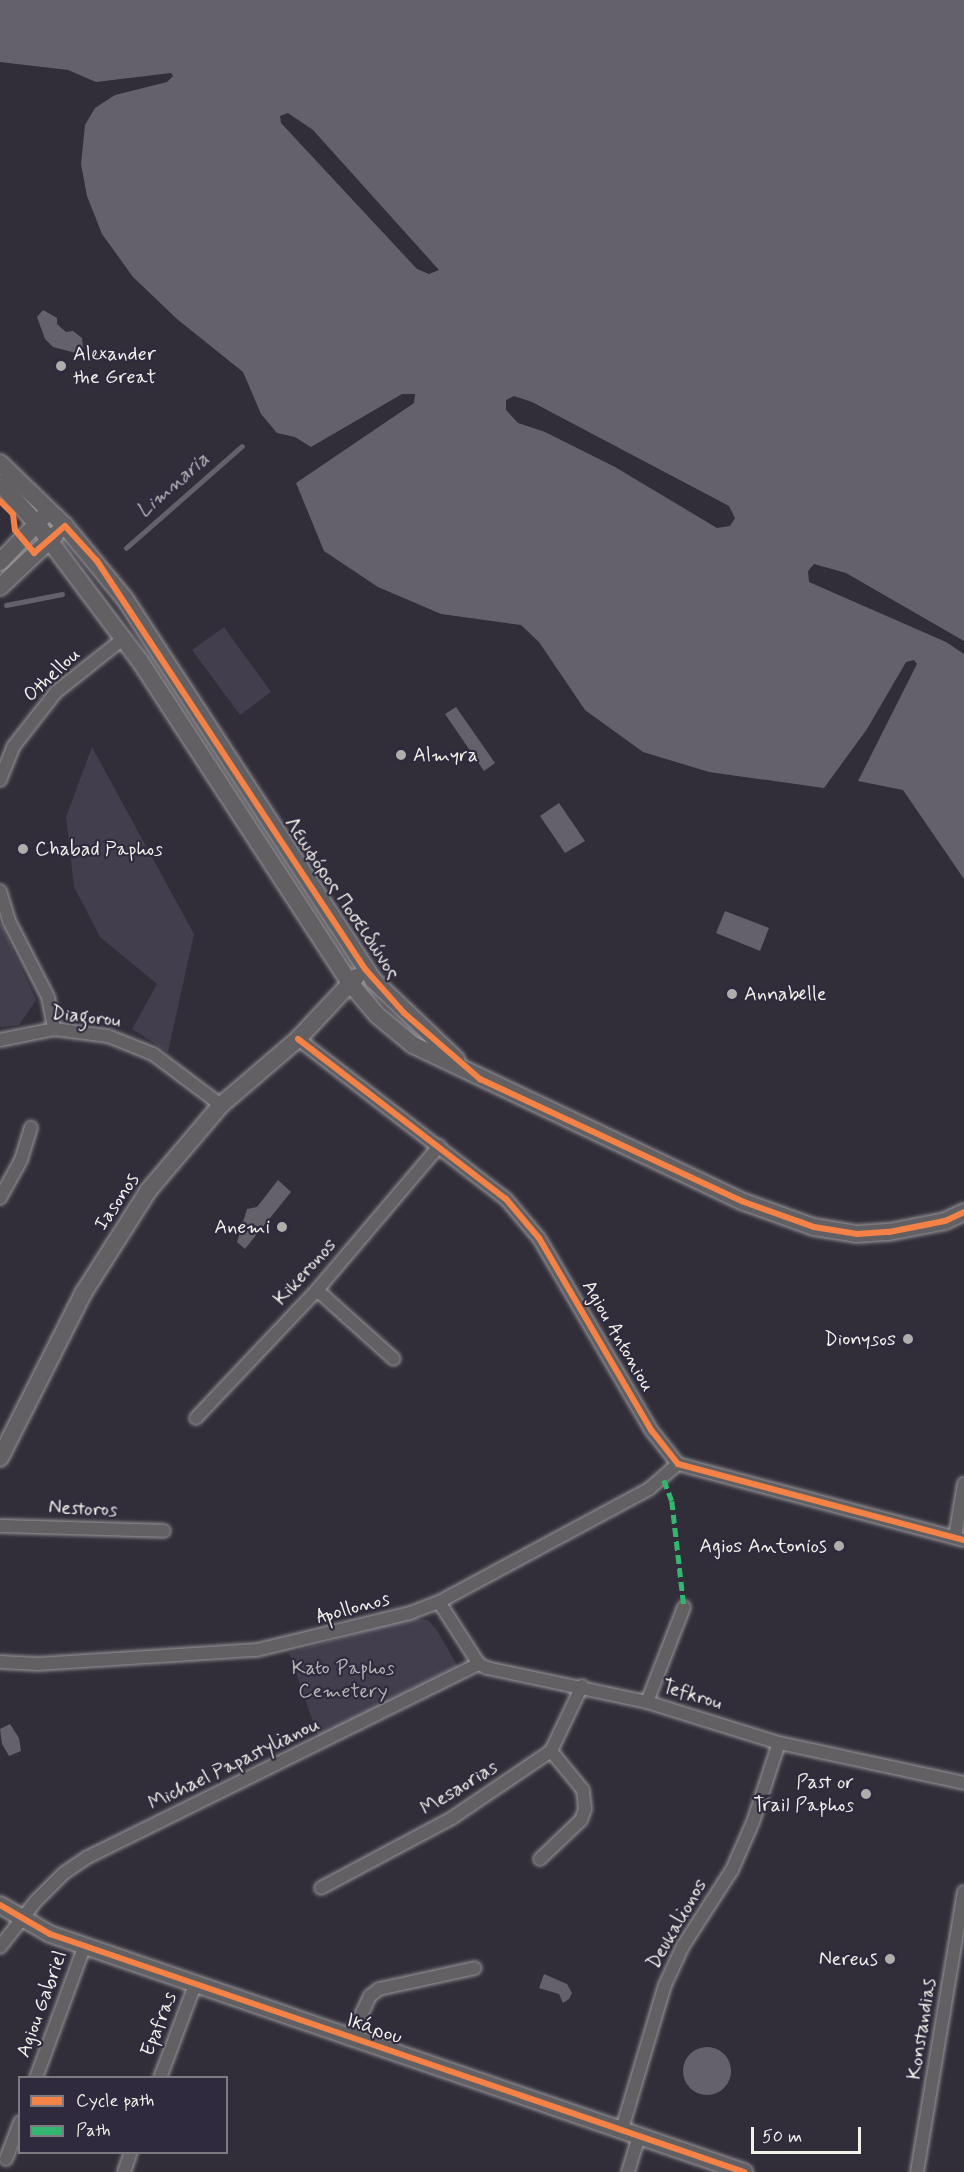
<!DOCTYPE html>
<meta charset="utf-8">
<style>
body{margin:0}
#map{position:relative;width:964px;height:2172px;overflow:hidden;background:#312e39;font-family:Mynerve,sans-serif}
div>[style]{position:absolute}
.green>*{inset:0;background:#423e4d}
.water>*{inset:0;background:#65616b}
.round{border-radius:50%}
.pier>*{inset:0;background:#312e39}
.stream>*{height:4.5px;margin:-2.25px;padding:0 2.25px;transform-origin:2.25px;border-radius:2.25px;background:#65616b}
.roads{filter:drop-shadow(0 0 2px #9a989b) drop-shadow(0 0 2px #9a989b)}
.street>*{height:12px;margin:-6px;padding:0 6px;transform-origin:6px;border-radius:6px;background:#626063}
.secondary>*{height:16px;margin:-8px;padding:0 8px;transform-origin:8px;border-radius:8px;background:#626063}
.quiet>*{height:4.5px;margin-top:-2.25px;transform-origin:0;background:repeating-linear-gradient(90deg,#33b770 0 9px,transparent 0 13.5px)}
.cycleway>*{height:6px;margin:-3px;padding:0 3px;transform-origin:3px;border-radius:3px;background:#f48246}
.dots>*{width:16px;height:16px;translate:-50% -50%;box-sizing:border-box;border:3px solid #2f2a3d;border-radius:50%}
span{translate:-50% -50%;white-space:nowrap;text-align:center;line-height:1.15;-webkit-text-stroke:4.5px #2f2a3d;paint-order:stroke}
.poi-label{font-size:20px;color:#f4f1e8}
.left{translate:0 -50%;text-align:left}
.right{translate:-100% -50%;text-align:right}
.street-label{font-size:20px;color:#f4f1e8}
.park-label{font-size:20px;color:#b7b3b3}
.water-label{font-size:21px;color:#b6b2b2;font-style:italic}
.legend{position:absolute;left:18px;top:2076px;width:210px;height:78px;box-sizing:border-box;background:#2f2a3d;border:2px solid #7e7a81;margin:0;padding:8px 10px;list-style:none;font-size:18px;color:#f4f1e8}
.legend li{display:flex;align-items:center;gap:12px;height:30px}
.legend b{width:30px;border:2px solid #7e7a81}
.scale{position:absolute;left:751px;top:2127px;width:110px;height:27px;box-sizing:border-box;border:3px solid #f4f1e8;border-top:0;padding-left:8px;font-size:18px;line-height:21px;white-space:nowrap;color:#f4f1e8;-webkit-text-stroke:4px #2f2a3d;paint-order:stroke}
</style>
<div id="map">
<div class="green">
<div style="clip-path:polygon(224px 627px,271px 692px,240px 715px,192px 650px)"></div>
<div style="clip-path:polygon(92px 747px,194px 934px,168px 1052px,132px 1029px,157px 984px,100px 937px,74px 887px,66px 817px)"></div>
<div style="clip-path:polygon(0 922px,36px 1000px,19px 1025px,0 1027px)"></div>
<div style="clip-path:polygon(412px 1618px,428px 1620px,437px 1630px,458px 1667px,319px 1739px,289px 1653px)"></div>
</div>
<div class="water">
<div style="clip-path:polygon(0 0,964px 0,964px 879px,903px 790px,858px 781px,917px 664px,914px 660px,906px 662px,867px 729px,824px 788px,709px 772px,643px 752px,585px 710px,539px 642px,521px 625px,441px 614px,378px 587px,324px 551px,296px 483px,414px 403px,415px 394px,402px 394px,311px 447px,295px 437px,277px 433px,261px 414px,243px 372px,177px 319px,133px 277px,102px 234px,87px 196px,81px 164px,85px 125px,95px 108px,115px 95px,167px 82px,173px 76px,171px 73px,96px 82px,68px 70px,0 62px)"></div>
<div style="clip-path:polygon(43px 310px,57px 318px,57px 324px,66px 332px,73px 331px,82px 338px,83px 347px,76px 353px,53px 347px,45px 339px,37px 317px)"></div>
<div style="clip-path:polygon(456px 707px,495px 763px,484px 771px,445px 714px)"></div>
<div style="clip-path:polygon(559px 803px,585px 841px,565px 853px,540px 816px)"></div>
<div style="clip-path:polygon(725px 911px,769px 928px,760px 951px,716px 933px)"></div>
<div style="clip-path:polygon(278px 1180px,291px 1192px,245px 1249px,237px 1242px,247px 1209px,257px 1207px)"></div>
<div style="clip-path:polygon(10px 1724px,19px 1738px,21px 1751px,9px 1756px,2px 1744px,0 1729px)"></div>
<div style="clip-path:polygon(544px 1974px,567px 1984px,572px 1993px,569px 1999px,563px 2003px,559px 1994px,539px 1988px)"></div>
<div class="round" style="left:683px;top:2047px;width:48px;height:48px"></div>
</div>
<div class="pier">
<div style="clip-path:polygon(288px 113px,313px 130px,439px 270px,429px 274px,417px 269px,281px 123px,280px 116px)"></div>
<div style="clip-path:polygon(514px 396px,532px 402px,729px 506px,735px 518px,730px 526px,717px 528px,615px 467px,545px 432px,518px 423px,506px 410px,506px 400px)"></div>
<div style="clip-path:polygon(814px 564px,846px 573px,964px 641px,964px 654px,946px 642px,809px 582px,808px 571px)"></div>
</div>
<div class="stream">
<div style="left:126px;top:548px;width:154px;rotate:-41.3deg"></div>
<div style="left:6px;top:605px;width:57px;rotate:-11.1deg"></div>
</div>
<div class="roads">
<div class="street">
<div style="left:0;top:780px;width:35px;rotate:-68deg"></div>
<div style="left:13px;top:747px;width:70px;rotate:-52deg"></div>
<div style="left:56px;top:692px;width:87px;rotate:-38.5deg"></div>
<div style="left:0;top:891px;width:31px;rotate:73deg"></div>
<div style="left:9px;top:921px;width:85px;rotate:62.8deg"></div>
<div style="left:48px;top:997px;width:33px;rotate:79deg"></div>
<div style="left:298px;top:1039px;width:262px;rotate:37.6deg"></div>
<div style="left:506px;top:1199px;width:51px;rotate:49.8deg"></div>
<div style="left:539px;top:1238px;width:224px;rotate:59.7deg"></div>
<div style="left:652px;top:1431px;width:42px;rotate:51.8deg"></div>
<div style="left:678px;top:1464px;width:296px;rotate:14.9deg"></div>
<div style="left:0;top:1040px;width:55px;rotate:-11.5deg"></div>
<div style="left:54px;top:1029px;width:54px;rotate:7.4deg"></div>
<div style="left:108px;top:1036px;width:48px;rotate:21.8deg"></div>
<div style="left:153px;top:1054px;width:85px;rotate:36.9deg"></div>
<div style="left:0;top:1198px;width:43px;rotate:-61.1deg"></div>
<div style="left:21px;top:1160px;width:34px;rotate:-73deg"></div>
<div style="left:317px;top:1290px;width:103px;rotate:41.9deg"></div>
<div style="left:196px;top:1418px;width:176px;rotate:-46.6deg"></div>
<div style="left:317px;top:1290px;width:189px;rotate:-49.7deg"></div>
<div style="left:0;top:1526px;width:164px;rotate:1.7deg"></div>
<div style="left:955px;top:1537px;width:54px;rotate:-80.4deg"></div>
<div style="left:439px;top:1602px;width:74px;rotate:57.2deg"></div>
<div style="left:479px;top:1664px;width:9px;rotate:27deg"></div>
<div style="left:487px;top:1668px;width:164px;rotate:12deg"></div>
<div style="left:647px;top:1702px;width:138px;rotate:17.3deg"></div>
<div style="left:779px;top:1743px;width:189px;rotate:12.2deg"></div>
<div style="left:0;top:1662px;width:38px;rotate:3deg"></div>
<div style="left:38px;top:1664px;width:219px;rotate:-3.7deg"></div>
<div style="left:257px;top:1650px;width:157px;rotate:-13.6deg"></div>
<div style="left:410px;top:1613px;width:31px;rotate:-21deg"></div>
<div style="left:439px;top:1602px;width:238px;rotate:-28.3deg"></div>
<div style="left:649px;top:1489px;width:38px;rotate:-41deg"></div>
<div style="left:647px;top:1702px;width:102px;rotate:-68.7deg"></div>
<div style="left:540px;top:1859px;width:57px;rotate:-43.6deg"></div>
<div style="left:581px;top:1820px;width:12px;rotate:-70deg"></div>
<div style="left:585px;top:1809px;width:19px;rotate:-96deg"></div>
<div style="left:583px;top:1790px;width:50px;rotate:-129.4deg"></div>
<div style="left:321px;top:1888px;width:149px;rotate:-28.1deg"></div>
<div style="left:452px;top:1818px;width:120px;rotate:-34.1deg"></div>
<div style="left:551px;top:1751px;width:72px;rotate:-64.5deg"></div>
<div style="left:0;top:1947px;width:58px;rotate:-52deg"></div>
<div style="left:36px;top:1901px;width:40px;rotate:-45deg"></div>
<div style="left:64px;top:1873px;width:29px;rotate:-34deg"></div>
<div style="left:88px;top:1857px;width:436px;rotate:-26.3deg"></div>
<div style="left:350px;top:2039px;width:47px;rotate:-65.1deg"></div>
<div style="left:370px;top:1996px;width:11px;rotate:-38deg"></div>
<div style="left:379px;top:1989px;width:98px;rotate:-12.3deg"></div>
<div style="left:36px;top:2078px;width:142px;rotate:-69.8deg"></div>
<div style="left:160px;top:2078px;width:99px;rotate:-69.4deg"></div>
<div style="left:622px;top:2129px;width:150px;rotate:-73.4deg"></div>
<div style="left:665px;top:1985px;width:43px;rotate:-65.2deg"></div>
<div style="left:683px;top:1946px;width:90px;rotate:-57.2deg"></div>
<div style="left:732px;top:1870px;width:52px;rotate:-66.4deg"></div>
<div style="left:753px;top:1822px;width:83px;rotate:-71.8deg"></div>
<div style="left:6px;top:2159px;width:40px;rotate:-69deg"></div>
<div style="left:124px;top:2172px;width:21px;rotate:-71deg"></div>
<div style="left:628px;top:2172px;width:39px;rotate:-73deg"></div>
<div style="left:917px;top:2172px;width:284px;rotate:-80.5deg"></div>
</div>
<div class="secondary">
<div style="left:0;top:463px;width:91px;rotate:44.1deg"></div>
<div style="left:65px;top:526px;width:94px;rotate:50.6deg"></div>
<div style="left:125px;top:599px;width:455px;rotate:56.9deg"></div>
<div style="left:373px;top:980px;width:115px;rotate:43.6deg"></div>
<div style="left:0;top:483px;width:55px;rotate:47.9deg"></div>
<div style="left:37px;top:524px;width:171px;rotate:53.1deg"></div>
<div style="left:140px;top:661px;width:384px;rotate:56.9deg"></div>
<div style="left:350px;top:983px;width:42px;rotate:49.8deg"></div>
<div style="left:377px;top:1015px;width:47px;rotate:39.8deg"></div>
<div style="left:413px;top:1045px;width:366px;rotate:25.4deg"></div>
<div style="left:744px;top:1202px;width:74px;rotate:19.7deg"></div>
<div style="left:814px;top:1227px;width:44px;rotate:9.2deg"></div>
<div style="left:857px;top:1234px;width:32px;rotate:-4deg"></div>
<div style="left:889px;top:1232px;width:57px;rotate:-11.1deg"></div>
<div style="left:945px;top:1221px;width:21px;rotate:-25deg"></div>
<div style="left:0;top:562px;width:62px;rotate:-46.3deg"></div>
<div style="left:0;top:587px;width:77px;rotate:-43.4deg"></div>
<div style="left:0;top:1458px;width:186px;rotate:-63.2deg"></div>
<div style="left:84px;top:1292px;width:120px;rotate:-57.6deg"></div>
<div style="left:148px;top:1191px;width:113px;rotate:-49.7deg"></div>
<div style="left:221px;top:1105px;width:101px;rotate:-40.6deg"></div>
<div style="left:298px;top:1039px;width:85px;rotate:-46.9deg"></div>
<div style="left:0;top:1905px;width:58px;rotate:30.1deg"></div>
<div style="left:50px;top:1934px;width:734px;rotate:18.93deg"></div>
</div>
</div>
<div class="quiet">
<div style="left:664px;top:1480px;width:22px;rotate:69deg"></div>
<div style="left:672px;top:1501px;width:107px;rotate:83.5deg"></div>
</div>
<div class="cycleway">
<div style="left:0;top:501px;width:18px;rotate:45deg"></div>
<div style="left:13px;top:514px;width:16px;rotate:83deg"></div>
<div style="left:15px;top:530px;width:30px;rotate:50deg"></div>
<div style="left:34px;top:553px;width:41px;rotate:-41.1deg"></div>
<div style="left:65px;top:526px;width:47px;rotate:47.6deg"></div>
<div style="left:97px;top:561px;width:488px;rotate:56.7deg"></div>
<div style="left:365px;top:969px;width:59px;rotate:48.4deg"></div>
<div style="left:404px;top:1013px;width:101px;rotate:41deg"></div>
<div style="left:480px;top:1079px;width:291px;rotate:25deg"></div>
<div style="left:744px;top:1202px;width:74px;rotate:19.7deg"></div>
<div style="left:814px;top:1227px;width:44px;rotate:9.2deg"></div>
<div style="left:857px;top:1234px;width:32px;rotate:-4deg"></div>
<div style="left:889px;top:1232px;width:57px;rotate:-11.1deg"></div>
<div style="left:945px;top:1221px;width:21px;rotate:-25deg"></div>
<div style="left:298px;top:1039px;width:262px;rotate:37.6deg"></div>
<div style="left:506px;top:1199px;width:51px;rotate:49.8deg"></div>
<div style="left:539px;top:1238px;width:224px;rotate:59.7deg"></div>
<div style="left:652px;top:1431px;width:42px;rotate:51.8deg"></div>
<div style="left:678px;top:1464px;width:296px;rotate:14.9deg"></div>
<div style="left:0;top:1905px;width:58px;rotate:30.1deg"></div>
<div style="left:50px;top:1934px;width:734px;rotate:18.93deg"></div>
</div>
<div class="dots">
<div style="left:61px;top:366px;background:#b0adab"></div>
<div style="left:401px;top:755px;background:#b0adab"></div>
<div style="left:23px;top:849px;background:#b0adab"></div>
<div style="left:732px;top:994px;background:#b0adab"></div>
<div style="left:282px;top:1227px;background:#b0adab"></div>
<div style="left:908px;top:1339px;background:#b0adab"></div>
<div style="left:839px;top:1546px;background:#b0adab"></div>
<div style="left:866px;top:1794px;background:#b0adab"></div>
<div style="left:890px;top:1959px;background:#b0adab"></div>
</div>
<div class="poi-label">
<span class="left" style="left:73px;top:366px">Alexander<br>the Great</span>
<span class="left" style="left:413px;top:755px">Almyra</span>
<span class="left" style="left:35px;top:849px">Chabad Paphos</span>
<span class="left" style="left:744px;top:994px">Annabelle</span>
<span class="right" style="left:270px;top:1227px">Anemi</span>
<span class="right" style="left:896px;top:1339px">Dionysos</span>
<span class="right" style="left:827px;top:1546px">Agios Antonios</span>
<span class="right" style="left:854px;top:1794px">Past or<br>Trail Paphos</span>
<span class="right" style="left:878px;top:1959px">Nereus</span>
</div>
<div class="street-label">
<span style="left:52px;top:675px;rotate:-43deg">Othellou</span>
<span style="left:342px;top:898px;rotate:56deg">Λεωφόρος Ποσειδώνος</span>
<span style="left:86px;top:1017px;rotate:7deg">Diagorou</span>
<span style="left:117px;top:1202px;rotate:-56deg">Iasonos</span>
<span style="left:305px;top:1272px;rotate:-48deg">Kikeronos</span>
<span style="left:618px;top:1336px;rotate:60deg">Agiou Antoniou</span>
<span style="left:83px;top:1509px;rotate:2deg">Nestoros</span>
<span style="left:353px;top:1608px;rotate:-15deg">Apollonos</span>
<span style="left:692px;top:1695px;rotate:17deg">Tefkrou</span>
<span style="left:234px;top:1764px;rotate:-26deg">Michael Papastylianou</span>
<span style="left:459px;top:1788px;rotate:-32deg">Mesaorias</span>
<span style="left:677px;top:1924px;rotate:-60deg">Deukalionos</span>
<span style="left:42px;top:2004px;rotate:-70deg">Agiou Gabriel</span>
<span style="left:159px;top:2024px;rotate:-69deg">Epafras</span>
<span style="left:374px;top:2029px;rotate:19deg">Ικάρου</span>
<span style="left:922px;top:2029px;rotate:-81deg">Konstandias</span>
</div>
<div class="park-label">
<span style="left:343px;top:1680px">Kato Paphos<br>Cemetery</span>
</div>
<div class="water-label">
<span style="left:173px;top:485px;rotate:-41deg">Limnaria</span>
</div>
<ul class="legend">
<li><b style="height:8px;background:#f48246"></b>Cycle path</li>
<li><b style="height:8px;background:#33b770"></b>Path</li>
</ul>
<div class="scale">50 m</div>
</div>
